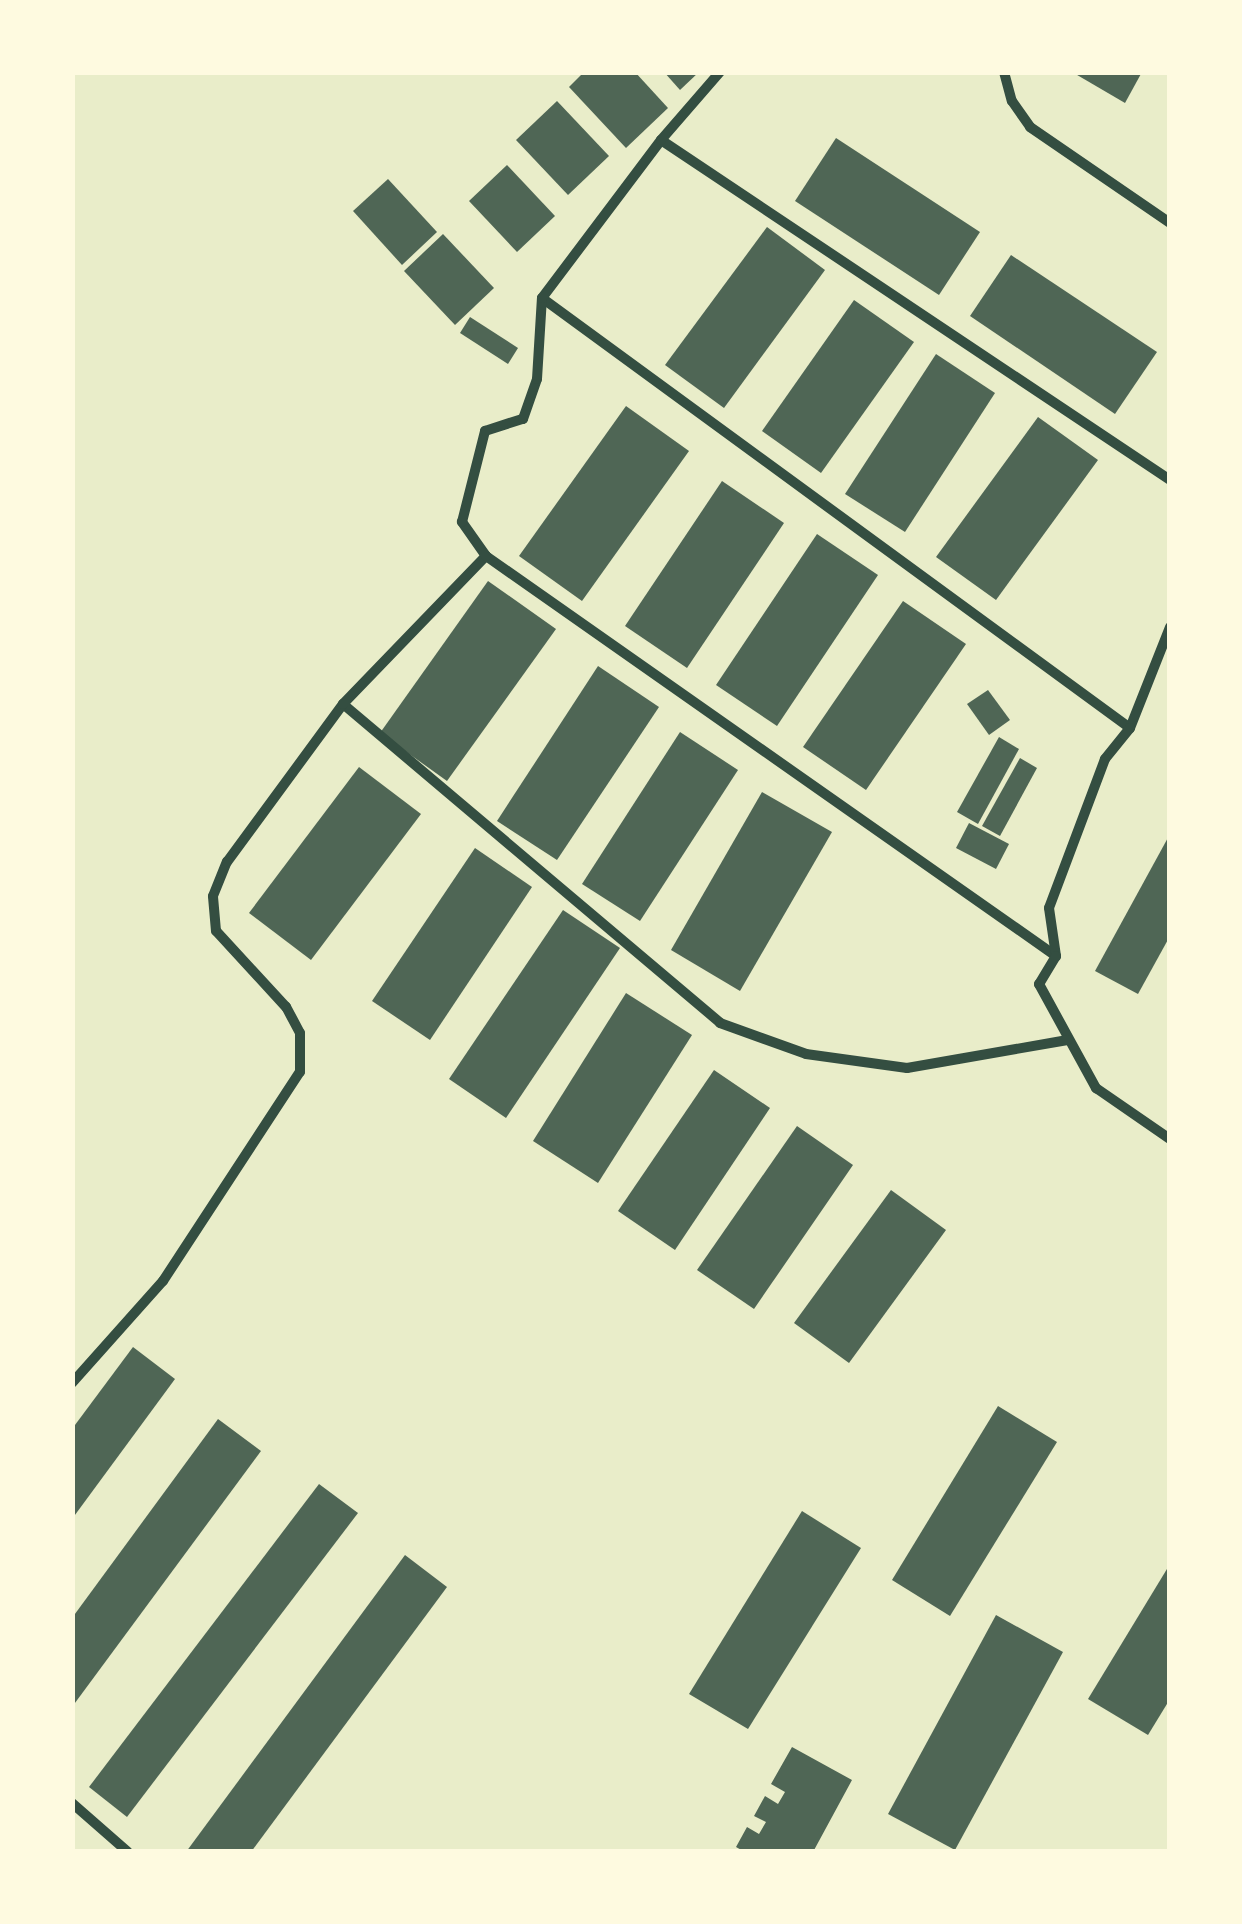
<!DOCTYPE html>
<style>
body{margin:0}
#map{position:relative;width:1242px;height:1924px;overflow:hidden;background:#e9edc9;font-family:Lora,serif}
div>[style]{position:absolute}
.building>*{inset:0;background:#4f6655}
.minor>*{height:10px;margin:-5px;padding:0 5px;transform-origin:5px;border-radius:5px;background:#344e41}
span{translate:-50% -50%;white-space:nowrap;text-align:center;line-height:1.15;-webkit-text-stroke:8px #fefae0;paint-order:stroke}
.frame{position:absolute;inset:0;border:75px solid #fefae0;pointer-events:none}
</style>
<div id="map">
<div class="building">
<div style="clip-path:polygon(584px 72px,635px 72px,668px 108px,626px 148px,569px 87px)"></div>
<div style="clip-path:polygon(664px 72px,699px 72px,680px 90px)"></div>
<div style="clip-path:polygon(1072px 72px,1142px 72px,1125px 103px)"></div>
<div style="clip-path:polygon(557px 101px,609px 156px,568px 195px,516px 140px)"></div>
<div style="clip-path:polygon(836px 138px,980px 232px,939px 295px,795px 201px)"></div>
<div style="clip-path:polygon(507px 165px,555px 216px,517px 252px,469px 201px)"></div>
<div style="clip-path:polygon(388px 179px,437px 232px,402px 265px,353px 211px)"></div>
<div style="clip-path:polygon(767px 227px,825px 270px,724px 408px,665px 365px)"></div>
<div style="clip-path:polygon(443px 234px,494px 288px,455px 325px,404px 271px)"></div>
<div style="clip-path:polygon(1011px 255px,1157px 352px,1115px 414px,970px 316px)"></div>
<div style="clip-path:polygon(854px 300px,914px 342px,821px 473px,762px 431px)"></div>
<div style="clip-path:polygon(470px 317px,518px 348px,508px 364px,460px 333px)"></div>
<div style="clip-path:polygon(936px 354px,995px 393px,905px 532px,845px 494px)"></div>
<div style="clip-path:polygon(626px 406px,689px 451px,582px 601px,519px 556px)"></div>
<div style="clip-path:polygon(1038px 417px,1098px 460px,996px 600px,936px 557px)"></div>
<div style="clip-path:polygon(722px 481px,784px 523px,687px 668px,625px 626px)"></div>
<div style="clip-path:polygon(817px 534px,878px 575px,777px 726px,716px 685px)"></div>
<div style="clip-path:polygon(488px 581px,556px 629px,447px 781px,380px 733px)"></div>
<div style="clip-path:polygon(903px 601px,966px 644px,866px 790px,803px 747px)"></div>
<div style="clip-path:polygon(598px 666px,659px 707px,557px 860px,497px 821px)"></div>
<div style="clip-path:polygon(988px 690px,1010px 720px,989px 735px,967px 704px)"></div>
<div style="clip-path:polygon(680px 732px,738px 770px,640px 921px,582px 884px)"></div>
<div style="clip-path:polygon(999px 737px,1019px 749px,978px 824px,957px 812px)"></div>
<div style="clip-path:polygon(1020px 758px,1037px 768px,1000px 836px,982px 826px)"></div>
<div style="clip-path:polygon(359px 767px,421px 814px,311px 960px,249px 913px)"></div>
<div style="clip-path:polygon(762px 792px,832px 832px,740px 991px,671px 950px)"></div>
<div style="clip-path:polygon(969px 823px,1009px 844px,996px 869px,956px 848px)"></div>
<div style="clip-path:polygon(1170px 834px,1170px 936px,1138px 994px,1095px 971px)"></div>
<div style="clip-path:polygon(475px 848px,532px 887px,430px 1040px,372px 1001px)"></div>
<div style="clip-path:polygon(563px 910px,620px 948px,506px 1118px,449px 1079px)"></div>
<div style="clip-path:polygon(626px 993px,692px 1035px,598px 1183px,533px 1141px)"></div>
<div style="clip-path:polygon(714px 1070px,770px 1108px,675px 1250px,618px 1211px)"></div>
<div style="clip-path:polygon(797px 1126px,853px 1165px,754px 1309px,697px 1270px)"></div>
<div style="clip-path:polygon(891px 1190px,946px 1230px,849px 1363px,794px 1323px)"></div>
<div style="clip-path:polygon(133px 1347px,175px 1379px,72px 1519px,72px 1429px)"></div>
<div style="clip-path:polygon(998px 1406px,1057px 1442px,950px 1616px,892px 1580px)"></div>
<div style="clip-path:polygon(218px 1419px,261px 1451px,72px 1707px,72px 1618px)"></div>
<div style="clip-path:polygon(319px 1484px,358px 1513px,127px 1817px,89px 1787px)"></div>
<div style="clip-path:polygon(802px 1511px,861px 1548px,748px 1729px,689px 1694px)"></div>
<div style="clip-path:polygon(405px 1555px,447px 1587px,251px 1852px,186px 1852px)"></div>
<div style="clip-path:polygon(1170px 1564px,1170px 1699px,1148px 1735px,1088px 1699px)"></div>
<div style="clip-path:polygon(996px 1615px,1063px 1652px,955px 1850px,888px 1814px)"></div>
<div style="clip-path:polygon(792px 1747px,852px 1780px,813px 1852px,745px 1852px,736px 1847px,747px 1827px,759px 1834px,766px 1822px,754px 1816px,765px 1796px,778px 1804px,785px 1792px,771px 1784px)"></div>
</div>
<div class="minor">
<div style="left:1004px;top:72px;width:30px;rotate:75deg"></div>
<div style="left:1012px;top:101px;width:32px;rotate:55deg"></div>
<div style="left:1030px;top:127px;width:170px;rotate:34.4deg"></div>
<div style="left:661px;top:140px;width:612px;rotate:33.74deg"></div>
<div style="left:542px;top:298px;width:728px;rotate:36.18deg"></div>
<div style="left:486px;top:556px;width:696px;rotate:35.06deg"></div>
<div style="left:1170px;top:627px;width:109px;rotate:111.6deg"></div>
<div style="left:1130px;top:728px;width:40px;rotate:129deg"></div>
<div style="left:1105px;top:759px;width:159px;rotate:110.6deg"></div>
<div style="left:1049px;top:908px;width:49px;rotate:81.7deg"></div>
<div style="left:1056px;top:956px;width:33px;rotate:121deg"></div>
<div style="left:1039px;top:984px;width:119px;rotate:61.3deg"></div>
<div style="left:1096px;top:1088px;width:90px;rotate:34.6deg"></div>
<div style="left:343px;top:704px;width:494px;rotate:40.2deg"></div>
<div style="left:720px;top:1023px;width:91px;rotate:19.8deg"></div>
<div style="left:806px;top:1054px;width:102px;rotate:7.9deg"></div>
<div style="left:907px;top:1068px;width:163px;rotate:-9.9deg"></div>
<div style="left:72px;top:1383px;width:137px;rotate:-48.3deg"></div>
<div style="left:163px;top:1281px;width:250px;rotate:-56.8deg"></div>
<div style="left:300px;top:1072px;width:39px;rotate:-90deg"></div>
<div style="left:300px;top:1033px;width:30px;rotate:-118deg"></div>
<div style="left:286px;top:1007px;width:103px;rotate:-132.6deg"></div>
<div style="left:216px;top:931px;width:35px;rotate:-95deg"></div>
<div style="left:213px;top:896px;width:37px;rotate:-68deg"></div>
<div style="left:227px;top:862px;width:196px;rotate:-53.7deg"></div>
<div style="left:343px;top:704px;width:206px;rotate:-46deg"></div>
<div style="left:486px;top:556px;width:42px;rotate:-125.2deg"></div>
<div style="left:462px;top:522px;width:94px;rotate:-75.8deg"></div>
<div style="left:485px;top:431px;width:40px;rotate:-18deg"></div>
<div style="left:523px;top:419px;width:42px;rotate:-70.7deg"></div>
<div style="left:537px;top:379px;width:81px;rotate:-86.5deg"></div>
<div style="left:542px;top:298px;width:198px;rotate:-53deg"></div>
<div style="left:661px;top:140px;width:90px;rotate:-49.1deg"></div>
<div style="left:72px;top:1803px;width:74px;rotate:41.2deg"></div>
</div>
<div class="frame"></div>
</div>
